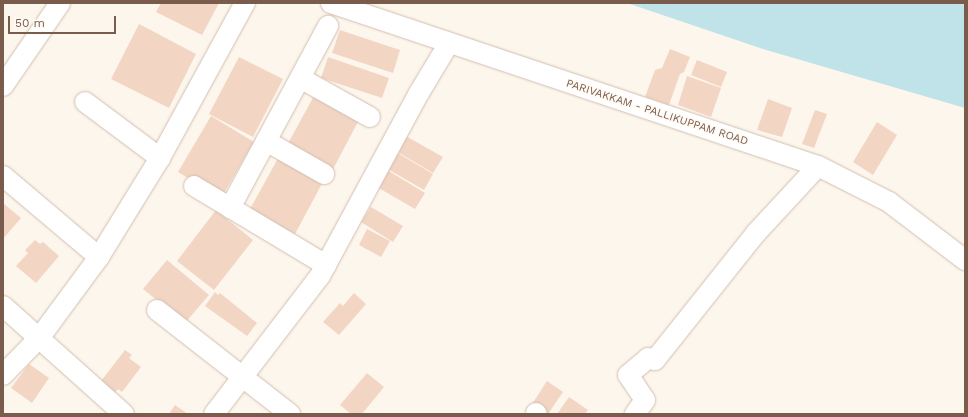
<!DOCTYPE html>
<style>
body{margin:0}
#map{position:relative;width:968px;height:417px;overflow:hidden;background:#fdf6ec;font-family:"Work Sans",sans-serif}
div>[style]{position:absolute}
.water>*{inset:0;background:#bfe3e8}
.building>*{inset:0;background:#f3d5c3}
.roads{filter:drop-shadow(0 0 1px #d1beb0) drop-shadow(0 0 1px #d1beb0)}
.minor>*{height:20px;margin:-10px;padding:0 10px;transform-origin:10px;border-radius:10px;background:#fff}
span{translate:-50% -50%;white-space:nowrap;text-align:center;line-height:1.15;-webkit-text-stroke:3px #fffaf3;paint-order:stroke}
.street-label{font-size:11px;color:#7a5c4d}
.frame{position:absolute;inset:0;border:4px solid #7a5c4d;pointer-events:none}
.scale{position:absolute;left:8px;top:16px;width:108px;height:18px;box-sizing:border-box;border:2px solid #7a5c4d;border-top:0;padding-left:5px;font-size:12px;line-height:14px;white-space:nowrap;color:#7a5c4d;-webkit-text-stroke:3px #fffaf3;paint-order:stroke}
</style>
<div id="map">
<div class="water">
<div style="clip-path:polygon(627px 3px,965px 3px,965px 108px,763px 49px)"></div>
</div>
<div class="building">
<div style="clip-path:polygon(161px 3px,219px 3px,202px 35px,156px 12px)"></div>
<div style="clip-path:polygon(139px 24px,196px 54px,169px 108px,111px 79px)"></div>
<div style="clip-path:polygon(340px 30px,400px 50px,393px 73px,332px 53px)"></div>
<div style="clip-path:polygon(670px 49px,690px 57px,684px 72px,680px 74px,669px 105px,645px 97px,655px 70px,662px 68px)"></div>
<div style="clip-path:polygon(239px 57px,283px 79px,253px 137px,209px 114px)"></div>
<div style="clip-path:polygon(328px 57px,389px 78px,382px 98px,321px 78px)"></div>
<div style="clip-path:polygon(697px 60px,727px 72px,721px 87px,691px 75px)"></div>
<div style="clip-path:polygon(687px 76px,721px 88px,711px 117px,678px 105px)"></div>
<div style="clip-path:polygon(315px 94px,360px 118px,331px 173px,285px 149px)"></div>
<div style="clip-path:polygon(768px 99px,792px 108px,782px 137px,757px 130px)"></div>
<div style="clip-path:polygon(815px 110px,827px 114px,814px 148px,802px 144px)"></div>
<div style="clip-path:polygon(211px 116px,254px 142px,221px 198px,178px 172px)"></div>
<div style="clip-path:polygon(877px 122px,897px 135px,873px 175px,853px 162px)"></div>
<div style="clip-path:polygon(404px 135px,443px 157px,433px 173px,394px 150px)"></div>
<div style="clip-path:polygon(396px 152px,433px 174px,424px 190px,386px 168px)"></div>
<div style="clip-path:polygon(281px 153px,325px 178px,295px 234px,250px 209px)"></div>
<div style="clip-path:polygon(387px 170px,425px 193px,415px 209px,377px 187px)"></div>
<div style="clip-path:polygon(3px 203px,21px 218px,3px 239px)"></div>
<div style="clip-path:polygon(371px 207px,403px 226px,393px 242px,361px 222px)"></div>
<div style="clip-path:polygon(216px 210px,253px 240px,214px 290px,177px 261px)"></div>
<div style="clip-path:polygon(367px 229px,390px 241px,381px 257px,359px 245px)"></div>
<div style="clip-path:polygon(35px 240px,40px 244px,43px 242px,59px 256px,36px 283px,16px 266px,28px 253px,25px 250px)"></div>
<div style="clip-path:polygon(167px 260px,209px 295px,185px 323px,143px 289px)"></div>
<div style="clip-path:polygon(215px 292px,218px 295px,220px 293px,257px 323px,247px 336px,205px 306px)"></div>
<div style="clip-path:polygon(354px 293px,366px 304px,339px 335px,323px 322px,340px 303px,343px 306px)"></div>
<div style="clip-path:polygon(125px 350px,132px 355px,129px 358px,141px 367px,122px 392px,118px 389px,112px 396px,98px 385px)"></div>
<div style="clip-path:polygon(29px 364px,49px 378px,32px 403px,11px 388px)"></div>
<div style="clip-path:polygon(367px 373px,384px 387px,362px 414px,351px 414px,340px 405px)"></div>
<div style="clip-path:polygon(547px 381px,563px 392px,548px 414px,532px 404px)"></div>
<div style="clip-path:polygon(569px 397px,588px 410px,585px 414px,557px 414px)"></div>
<div style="clip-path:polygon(175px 405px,188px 414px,169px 414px)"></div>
</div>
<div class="roads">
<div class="minor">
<div style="left:331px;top:3px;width:514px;rotate:18.51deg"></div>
<div style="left:818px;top:166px;width:80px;rotate:26.9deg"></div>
<div style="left:889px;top:202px;width:96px;rotate:37.3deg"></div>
<div style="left:300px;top:78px;width:80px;rotate:29.1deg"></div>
<div style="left:3px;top:86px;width:101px;rotate:-55.5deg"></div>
<div style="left:85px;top:102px;width:94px;rotate:36.7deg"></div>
<div style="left:266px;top:141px;width:67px;rotate:29.6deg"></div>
<div style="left:3px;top:176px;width:126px;rotate:40.2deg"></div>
<div style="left:194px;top:186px;width:154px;rotate:30.9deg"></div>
<div style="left:230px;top:208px;width:207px;rotate:-61.7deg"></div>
<div style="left:3px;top:306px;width:162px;rotate:41.8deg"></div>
<div style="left:157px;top:310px;width:169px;rotate:38deg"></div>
<div style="left:3px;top:375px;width:53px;rotate:-45.8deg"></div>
<div style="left:40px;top:337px;width:99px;rotate:-53.6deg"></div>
<div style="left:99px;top:257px;width:116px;rotate:-58.4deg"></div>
<div style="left:160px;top:158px;width:177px;rotate:-61.3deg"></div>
<div style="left:536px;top:413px;width:1px;rotate:45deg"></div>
<div style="left:214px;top:414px;width:174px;rotate:-52.5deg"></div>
<div style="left:320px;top:276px;width:208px;rotate:-61.6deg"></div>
<div style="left:419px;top:93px;width:58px;rotate:-59deg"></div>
<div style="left:635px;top:414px;width:17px;rotate:-54deg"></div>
<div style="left:645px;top:400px;width:30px;rotate:-124deg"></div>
<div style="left:628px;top:375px;width:26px;rotate:-40deg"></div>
<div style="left:648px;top:358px;width:7px;rotate:16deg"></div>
<div style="left:655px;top:360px;width:162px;rotate:-51.5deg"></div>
<div style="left:756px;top:233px;width:91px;rotate:-47.2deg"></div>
</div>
</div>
<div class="street-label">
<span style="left:657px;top:113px;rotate:18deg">PARIVAKKAM - PALLIKUPPAM ROAD</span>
</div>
<div class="frame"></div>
<div class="scale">50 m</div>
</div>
